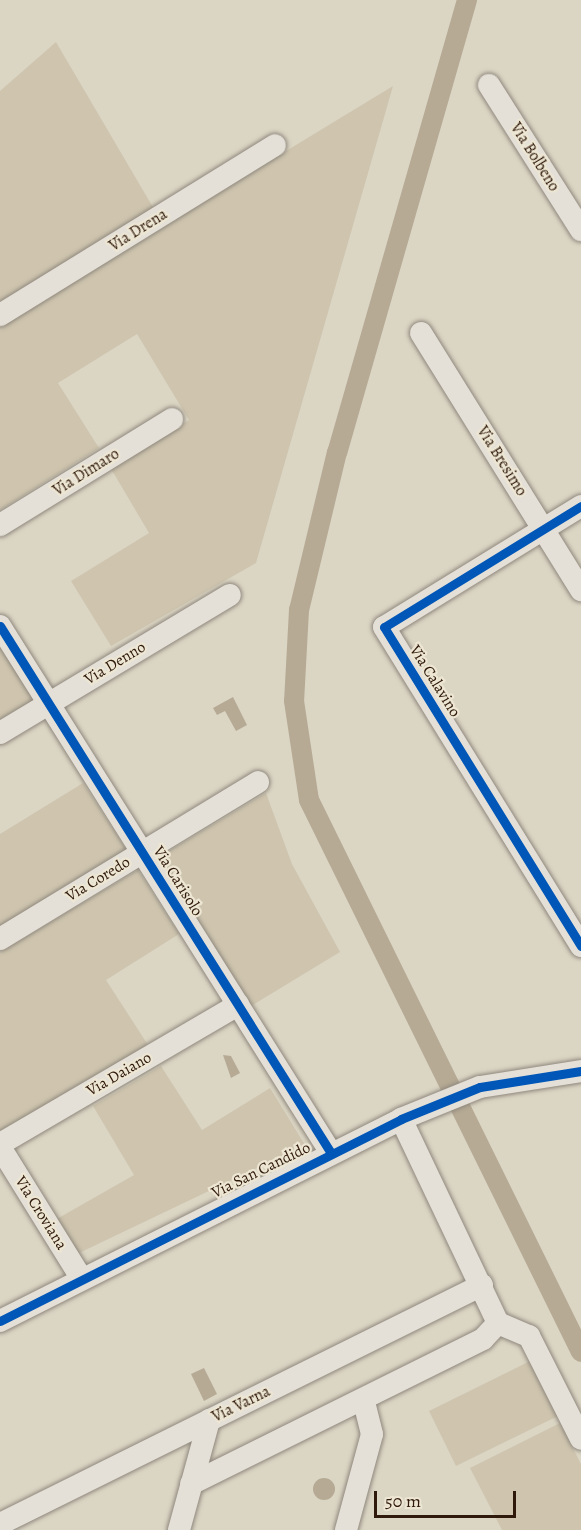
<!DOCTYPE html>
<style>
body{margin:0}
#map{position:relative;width:581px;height:1530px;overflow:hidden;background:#dbd5c4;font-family:Alegreya,serif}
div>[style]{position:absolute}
.green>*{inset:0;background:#cfc5af}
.water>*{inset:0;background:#b6aa94}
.round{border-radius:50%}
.canal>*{height:20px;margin:-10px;padding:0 10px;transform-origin:10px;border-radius:10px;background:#b6aa94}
.roads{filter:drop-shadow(0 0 2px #8f887d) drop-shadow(0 0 2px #8f887d)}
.minor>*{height:22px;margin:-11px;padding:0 11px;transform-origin:11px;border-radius:11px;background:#e4e0d8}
.cycleway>*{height:9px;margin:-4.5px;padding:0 4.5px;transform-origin:4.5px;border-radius:4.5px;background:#0057b8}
span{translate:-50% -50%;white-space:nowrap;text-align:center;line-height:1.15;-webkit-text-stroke:4.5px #ede6d3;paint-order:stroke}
.street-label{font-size:16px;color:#2f190b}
.scale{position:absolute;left:374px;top:1491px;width:142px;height:27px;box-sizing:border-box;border:3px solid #2f190b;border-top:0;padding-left:8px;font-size:18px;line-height:21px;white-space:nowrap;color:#2f190b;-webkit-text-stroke:4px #ede6d3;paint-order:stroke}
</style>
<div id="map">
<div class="green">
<div style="clip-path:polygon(56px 42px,154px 209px,0 302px,0 91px)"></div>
<div style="clip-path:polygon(393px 86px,256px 563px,111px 646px,71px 581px,149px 533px,110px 467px,189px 420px,137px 334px,58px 383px,99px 448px,0 510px,0 325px)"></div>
<div style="clip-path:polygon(0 647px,34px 700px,0 720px)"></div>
<div style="clip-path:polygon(83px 783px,128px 852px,0 930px,0 834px)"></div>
<div style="clip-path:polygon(266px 793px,292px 864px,340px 952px,248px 1008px,159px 857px)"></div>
<div style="clip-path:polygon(138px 870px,179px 934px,106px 980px,150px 1048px,0 1135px,0 952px)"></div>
<div style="clip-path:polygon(161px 1066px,202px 1130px,270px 1088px,305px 1145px,77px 1254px,55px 1220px,134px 1175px,93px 1106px)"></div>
<div style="clip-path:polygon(530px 1361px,558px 1416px,456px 1466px,429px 1411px)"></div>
<div style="clip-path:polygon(560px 1423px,581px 1464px,581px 1530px,502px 1530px,470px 1468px)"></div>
</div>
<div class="water">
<div style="clip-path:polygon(233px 697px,247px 725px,236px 731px,225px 711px,217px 715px,213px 708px)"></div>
<div style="clip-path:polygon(223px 1055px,231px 1056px,240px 1073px,231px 1078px)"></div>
<div style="clip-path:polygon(204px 1368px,217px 1394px,204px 1401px,191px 1374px)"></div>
<div class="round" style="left:313px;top:1478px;width:22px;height:22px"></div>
</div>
<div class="canal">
<div style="left:467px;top:0;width:470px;rotate:106deg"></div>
<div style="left:337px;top:452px;width:163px;rotate:103.5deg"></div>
<div style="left:299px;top:610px;width:91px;rotate:93.1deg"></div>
<div style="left:294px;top:701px;width:100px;rotate:81.4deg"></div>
<div style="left:309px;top:800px;width:615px;rotate:63.77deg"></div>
</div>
<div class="roads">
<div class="minor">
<div style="left:489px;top:85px;width:172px;rotate:57.6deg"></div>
<div style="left:0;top:315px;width:323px;rotate:-31.7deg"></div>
<div style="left:421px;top:333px;width:303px;rotate:58.1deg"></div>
<div style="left:581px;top:506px;width:231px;rotate:148.4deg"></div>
<div style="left:384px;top:627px;width:375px;rotate:58.3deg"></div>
<div style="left:0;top:525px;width:202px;rotate:-31.6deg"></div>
<div style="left:0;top:626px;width:622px;rotate:57.87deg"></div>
<div style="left:0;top:733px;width:268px;rotate:-31deg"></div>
<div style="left:0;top:939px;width:302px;rotate:-31.3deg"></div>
<div style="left:0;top:1144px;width:276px;rotate:-30.3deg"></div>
<div style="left:0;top:1147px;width:155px;rotate:58.2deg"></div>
<div style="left:0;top:1321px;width:449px;rotate:-26.7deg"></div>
<div style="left:401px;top:1119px;width:85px;rotate:-22.1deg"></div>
<div style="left:480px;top:1087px;width:102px;rotate:-9deg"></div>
<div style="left:498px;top:1323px;width:34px;rotate:23deg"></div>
<div style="left:529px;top:1336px;width:115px;rotate:63.2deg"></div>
<div style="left:191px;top:1484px;width:326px;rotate:-26.4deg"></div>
<div style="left:483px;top:1339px;width:22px;rotate:-47deg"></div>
<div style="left:498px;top:1323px;width:226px;rotate:-115.4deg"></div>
<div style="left:0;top:1524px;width:538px;rotate:-26.37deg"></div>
<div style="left:179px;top:1530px;width:114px;rotate:-74.7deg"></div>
<div style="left:346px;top:1530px;width:99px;rotate:-74.8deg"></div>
<div style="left:372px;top:1434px;width:36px;rotate:-104deg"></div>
</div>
</div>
<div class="cycleway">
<div style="left:581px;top:506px;width:231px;rotate:148.4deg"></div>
<div style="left:384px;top:627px;width:375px;rotate:58.3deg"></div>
<div style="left:0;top:626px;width:622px;rotate:57.87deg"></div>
<div style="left:0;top:1321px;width:449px;rotate:-26.7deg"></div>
<div style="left:401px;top:1119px;width:85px;rotate:-22.1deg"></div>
<div style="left:480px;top:1087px;width:102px;rotate:-9deg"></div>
</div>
<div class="street-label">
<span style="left:535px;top:157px;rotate:58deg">Via Bolbeno</span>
<span style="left:138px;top:230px;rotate:-32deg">Via Drena</span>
<span style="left:502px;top:461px;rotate:58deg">Via Bresimo</span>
<span style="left:86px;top:472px;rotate:-32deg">Via Dimaro</span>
<span style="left:115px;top:663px;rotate:-31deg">Via Denno</span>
<span style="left:435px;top:681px;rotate:58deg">Via Calavino</span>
<span style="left:98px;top:879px;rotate:-31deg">Via Coredo</span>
<span style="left:178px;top:881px;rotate:58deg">Via Carisolo</span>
<span style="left:119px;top:1074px;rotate:-30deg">Via Daiano</span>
<span style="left:261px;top:1170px;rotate:-26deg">Via San Candido</span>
<span style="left:41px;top:1213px;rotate:58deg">Via Croviana</span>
<span style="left:241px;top:1404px;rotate:-26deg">Via Varna</span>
</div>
<div class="scale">50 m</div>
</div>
